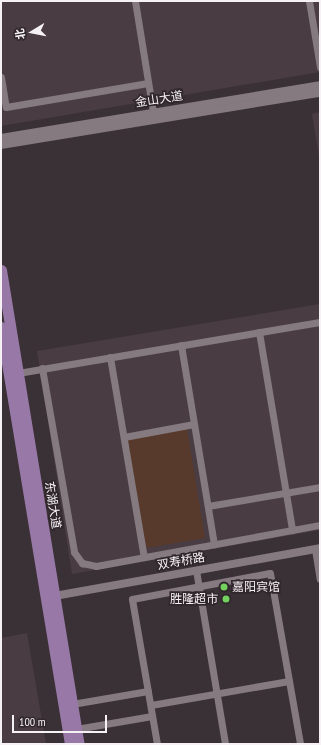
<!DOCTYPE html>
<meta charset="utf-8">
<style>
body{margin:0}
#map{position:relative;width:321px;height:745px;overflow:hidden;background:#3a3136;font-family:"PT Sans Narrow","Noto Sans SC",sans-serif}
div>[style]{position:absolute}
.built>*{inset:0;background:#4a3c43}
.green>*{inset:0;background:#573a2b}
.minor>*{height:7px;margin:-3.5px;padding:0 3.5px;transform-origin:3.5px;border-radius:3.5px;background:#847a7f}
.tertiary>*{height:8px;margin:-4px;padding:0 4px;transform-origin:4px;border-radius:4px;background:#847a7f}
.trunk>*{height:11px;margin:-5.5px;padding:0 5.5px;transform-origin:5.5px;border-radius:5.5px;background:#9878a6}
.dots>*{width:11px;height:11px;translate:-50% -50%;box-sizing:border-box;border:2px solid #30272c;border-radius:50%}
span{translate:-50% -50%;white-space:nowrap;text-align:center;line-height:1.15;-webkit-text-stroke:3.5px #30272c;paint-order:stroke}
.street-label{font-size:12px;color:#f6f1f4}
.poi-label{font-size:12px;color:#f6f1f4}
.left{translate:0 -50%;text-align:left}
.right{translate:-100% -50%;text-align:right}
.frame{position:absolute;inset:0;border:2px solid #f6f1f4;pointer-events:none}
.north{position:absolute;left:12px;top:12px;width:40px;height:40px;-webkit-text-stroke:3px #30272c;paint-order:stroke;rotate:260deg;font-size:11px;font-weight:700;line-height:16px;text-align:center;color:#f6f1f4}
.north::after{content:'';display:block;margin:auto;width:14px;height:18px;background:#f6f1f4;clip-path:polygon(50% 0,100% 100%,50% 72%,0 100%)}
.scale{position:absolute;left:12px;top:715px;width:95px;height:18px;box-sizing:border-box;border:2px solid #f6f1f4;border-top:0;padding-left:5px;font-size:12px;line-height:14px;white-space:nowrap;color:#f6f1f4;-webkit-text-stroke:3px #30272c;paint-order:stroke}
</style>
<div id="map">
<div class="built">
<div style="clip-path:polygon(1px 1px,320px 1px,320px 72px,1px 126px)"></div>
<div style="clip-path:polygon(320px 112px,320px 163px,312px 114px)"></div>
<div style="clip-path:polygon(320px 304px,320px 530px,72px 574px,37px 351px)"></div>
<div style="clip-path:polygon(27px 633px,46px 744px,1px 744px,1px 638px)"></div>
</div>
<div class="green">
<div style="clip-path:polygon(187px 429px,205px 538px,146px 548px,127px 439px)"></div>
</div>
<div class="minor">
<div style="left:135px;top:1px;width:112px;rotate:80.8deg"></div>
<div style="left:309px;top:1px;width:67px;rotate:80.5deg"></div>
<div style="left:1px;top:77px;width:30px;rotate:81deg"></div>
<div style="left:6px;top:107px;width:144px;rotate:-9.6deg"></div>
<div style="left:259px;top:332px;width:201px;rotate:80.5deg"></div>
<div style="left:181px;top:345px;width:202px;rotate:80.6deg"></div>
<div style="left:110px;top:357px;width:203px;rotate:80.4deg"></div>
<div style="left:42px;top:368px;width:187px;rotate:80.1deg"></div>
<div style="left:74px;top:552px;width:14px;rotate:54deg"></div>
<div style="left:82px;top:563px;width:14px;rotate:12deg"></div>
<div style="left:96px;top:566px;width:228px;rotate:-10.4deg"></div>
<div style="left:18px;top:373px;width:306px;rotate:-9.6deg"></div>
<div style="left:124px;top:437px;width:71px;rotate:-10.5deg"></div>
<div style="left:208px;top:506px;width:114px;rotate:-9.6deg"></div>
<div style="left:315px;top:549px;width:30px;rotate:81deg"></div>
<div style="left:196px;top:570px;width:176px;rotate:80.5deg"></div>
<div style="left:72px;top:704px;width:77px;rotate:-9.7deg"></div>
<div style="left:151px;top:705px;width:140px;rotate:-9.9deg"></div>
<div style="left:76px;top:729px;width:77px;rotate:-9.7deg"></div>
<div style="left:157px;top:744px;width:147px;rotate:-99.8deg"></div>
<div style="left:132px;top:599px;width:140px;rotate:-10.7deg"></div>
<div style="left:270px;top:573px;width:174px;rotate:80deg"></div>
</div>
<div class="tertiary">
<div style="left:1px;top:138px;width:323px;rotate:-9.4deg"></div>
<div style="left:1px;top:145px;width:323px;rotate:-9.3deg"></div>
<div style="left:49px;top:597px;width:275px;rotate:-10.2deg"></div>
</div>
<div class="trunk">
<div style="left:1px;top:270px;width:480px;rotate:80.7deg"></div>
<div style="left:1px;top:327px;width:423px;rotate:80.6deg"></div>
</div>
<div class="dots">
<div style="left:224px;top:587px;background:#73d25d"></div>
<div style="left:226px;top:599px;background:#73d25d"></div>
</div>
<div class="street-label">
<span style="left:159px;top:99px;rotate:-9deg">金山大道</span>
<span style="left:53px;top:505px;rotate:81deg">东湖大道</span>
<span style="left:181px;top:561px;rotate:-10deg">双寿桥路</span>
</div>
<div class="poi-label">
<span class="left" style="left:232px;top:587px">嘉阳宾馆</span>
<span class="right" style="left:218px;top:599px">胜隆超市</span>
</div>
<div class="frame"></div>
<div class="north">北</div>
<div class="scale">100 m</div>
</div>
